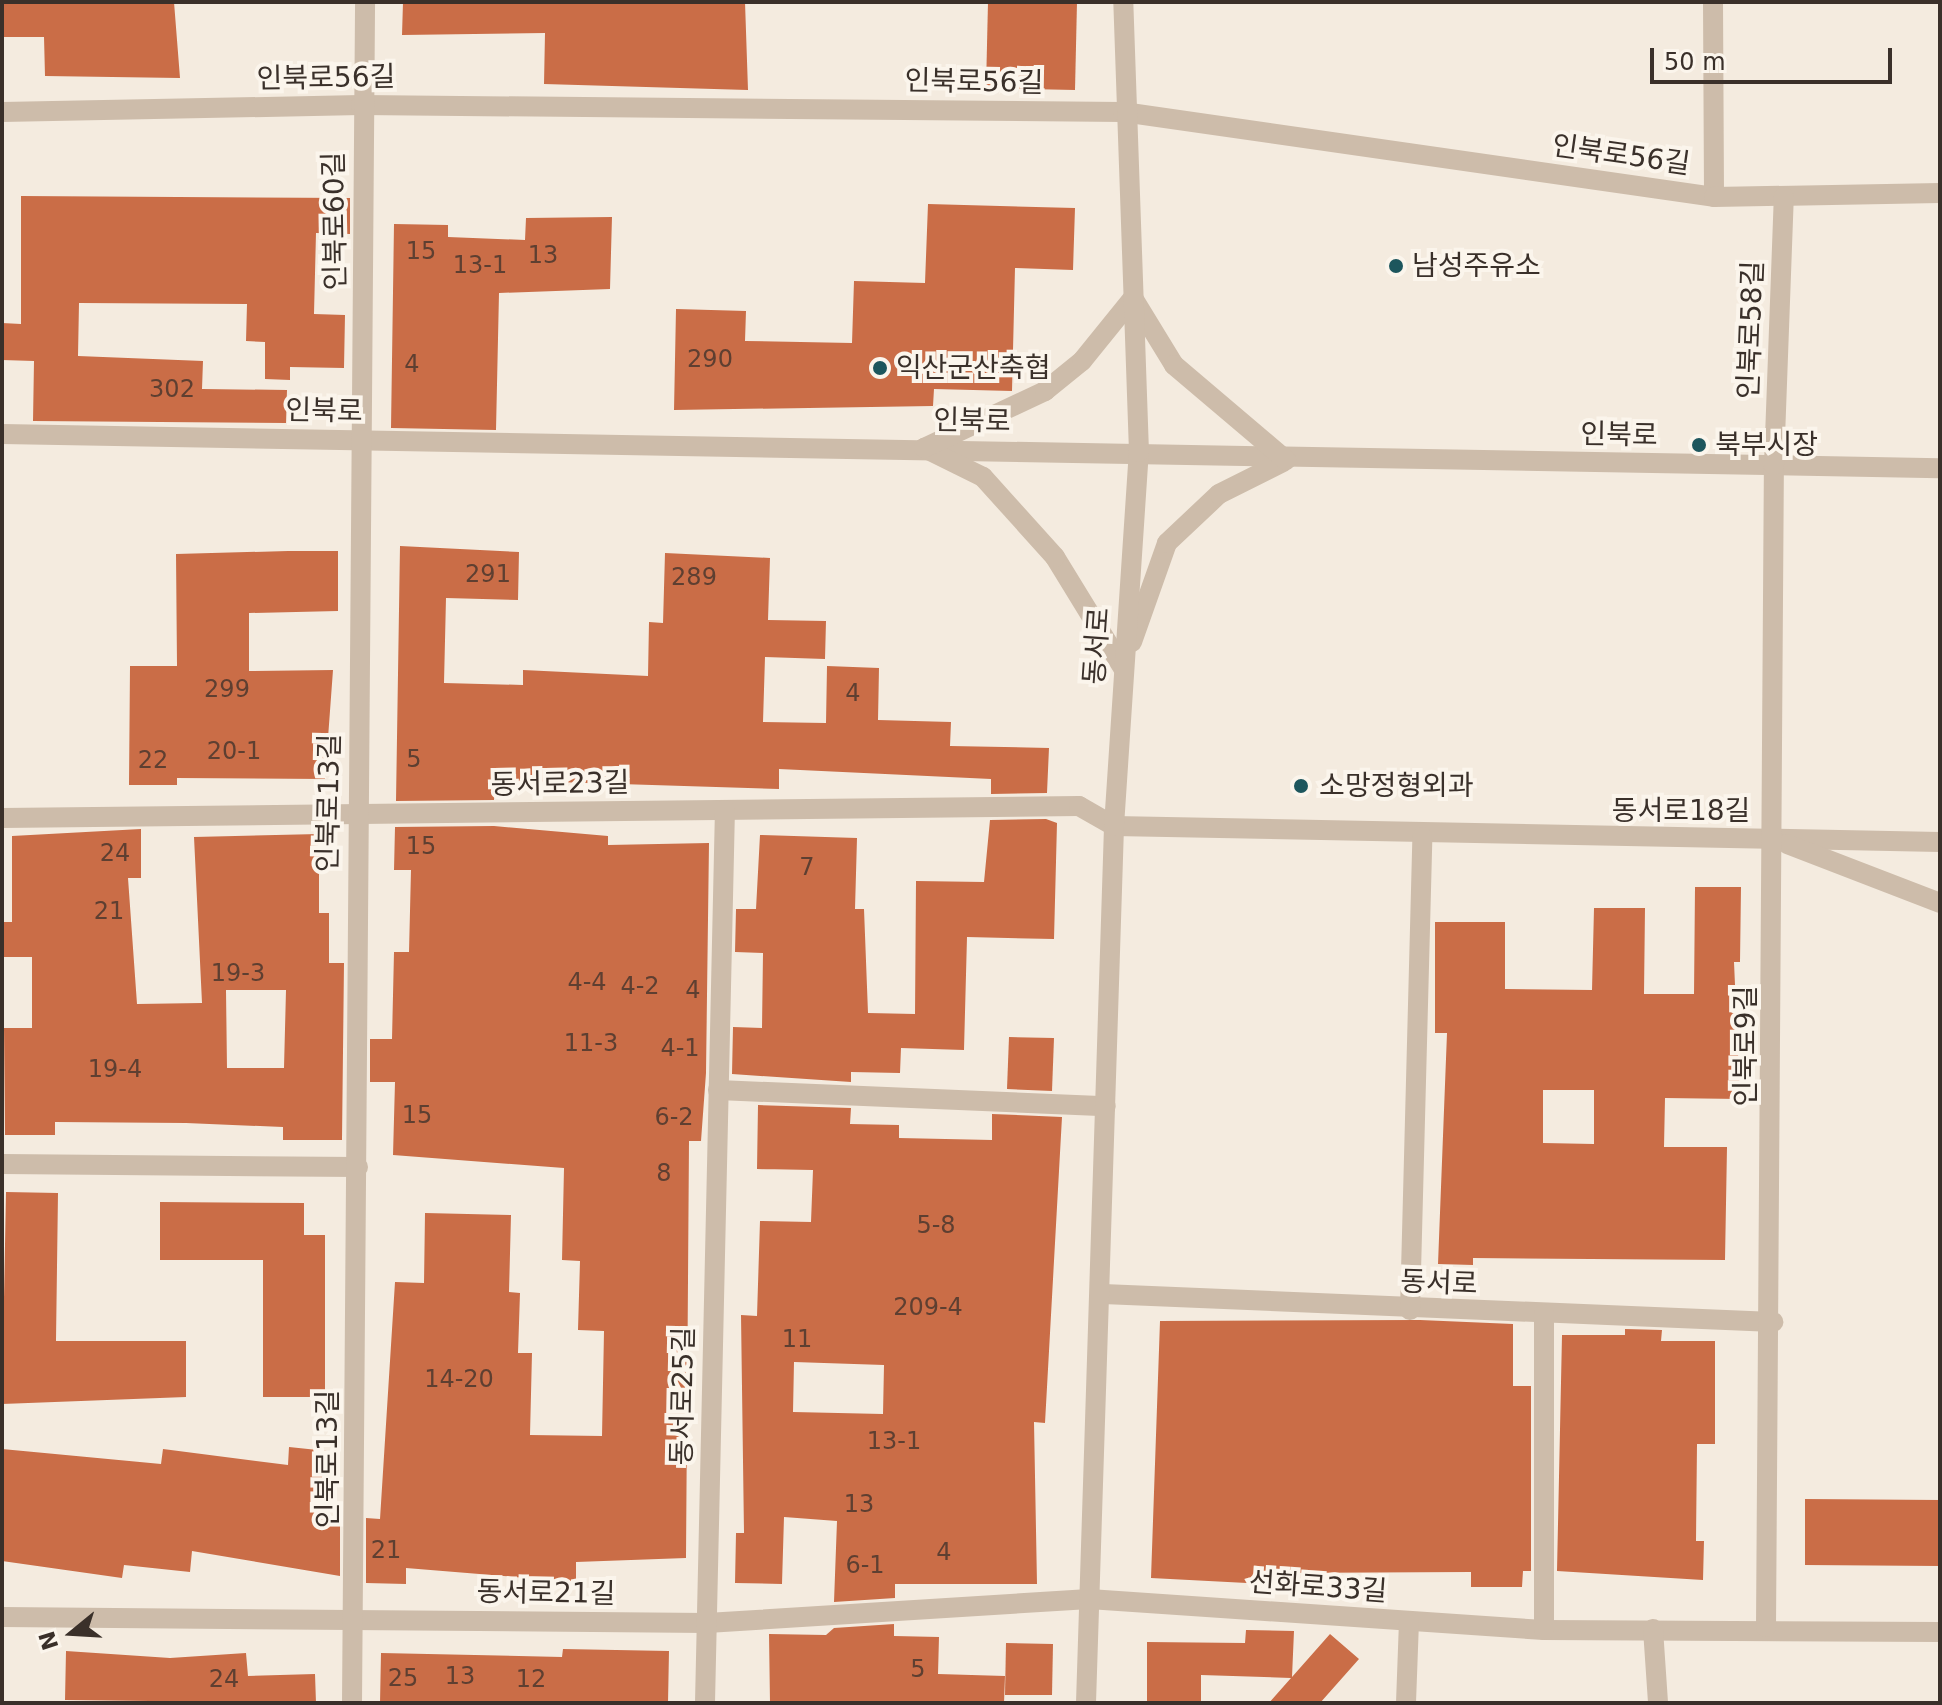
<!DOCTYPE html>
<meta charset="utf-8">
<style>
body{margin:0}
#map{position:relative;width:1942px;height:1705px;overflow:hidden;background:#f4ebdf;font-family:"DejaVu Sans","Noto Sans KR",sans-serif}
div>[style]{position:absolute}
.building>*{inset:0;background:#ca6d47}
.minor>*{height:20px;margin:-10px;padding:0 10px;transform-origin:10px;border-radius:10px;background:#cdbcaa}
.dots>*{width:22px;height:22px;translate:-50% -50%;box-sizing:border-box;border:4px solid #fbf5ec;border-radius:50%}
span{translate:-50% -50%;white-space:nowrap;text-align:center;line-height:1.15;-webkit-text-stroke:8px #fbf5ec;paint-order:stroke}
.number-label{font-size:24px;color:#5e3f31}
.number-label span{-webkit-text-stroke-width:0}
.street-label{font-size:28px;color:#3a302a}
.poi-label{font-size:28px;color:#3a302a}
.left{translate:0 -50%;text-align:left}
.frame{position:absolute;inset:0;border:4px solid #3a302a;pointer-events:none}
.north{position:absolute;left:32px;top:1593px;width:80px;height:80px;-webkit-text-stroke:6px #fbf5ec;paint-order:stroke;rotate:252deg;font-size:22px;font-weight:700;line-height:32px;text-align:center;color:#3a302a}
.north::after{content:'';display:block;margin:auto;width:28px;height:36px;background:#3a302a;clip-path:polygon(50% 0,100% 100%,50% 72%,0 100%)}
.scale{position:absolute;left:1650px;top:48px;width:242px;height:36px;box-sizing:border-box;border:4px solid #3a302a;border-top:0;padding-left:10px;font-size:24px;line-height:28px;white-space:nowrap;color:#3a302a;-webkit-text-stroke:6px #fbf5ec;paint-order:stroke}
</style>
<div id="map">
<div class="building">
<div style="clip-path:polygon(2px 2px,174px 2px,180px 78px,45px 76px,44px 37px,2px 37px)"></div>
<div style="clip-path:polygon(403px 2px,745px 2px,748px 90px,544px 84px,545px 33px,402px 35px)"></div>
<div style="clip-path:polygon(988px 2px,1077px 2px,1075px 90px,986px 88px)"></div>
<div style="clip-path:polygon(21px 196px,350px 198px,350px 234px,316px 233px,314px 314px,345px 315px,344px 368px,290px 367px,290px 380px,265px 379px,265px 342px,246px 341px,247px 304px,79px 303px,78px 356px,203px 361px,202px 389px,287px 390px,286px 423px,33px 421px,34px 361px,2px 360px,2px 323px,21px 324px)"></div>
<div style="clip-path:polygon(928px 204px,1075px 208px,1073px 270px,1015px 268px,1012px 391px,934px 389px,933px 406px,674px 410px,676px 309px,746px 311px,745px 341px,852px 343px,854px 281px,925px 283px)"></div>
<div style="clip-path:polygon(612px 217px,610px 289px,499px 293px,496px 430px,391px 428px,394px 224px,448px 225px,448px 237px,525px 240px,526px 218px)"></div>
<div style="clip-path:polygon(400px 546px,519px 552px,518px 600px,446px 598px,444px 683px,523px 685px,523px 670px,648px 676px,649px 622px,663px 623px,665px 553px,770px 558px,768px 620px,826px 621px,825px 659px,765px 657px,763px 722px,826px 723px,827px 666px,879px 668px,878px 720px,951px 722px,950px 746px,1049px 748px,1047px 793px,991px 794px,991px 779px,779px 769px,779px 789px,495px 780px,494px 800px,396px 801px)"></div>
<div style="clip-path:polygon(288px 551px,338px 551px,338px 611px,249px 613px,249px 671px,333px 670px,325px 779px,177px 778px,177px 785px,129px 785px,130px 666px,177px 666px,176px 554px)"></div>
<div style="clip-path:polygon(1046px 819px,1057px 823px,1054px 939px,967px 937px,964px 1050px,901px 1048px,900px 1073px,851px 1072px,851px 1082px,732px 1074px,733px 1027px,762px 1028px,763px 953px,735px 952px,736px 909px,756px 909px,760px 835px,857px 838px,855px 909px,864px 909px,868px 1013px,915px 1014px,916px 881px,984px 882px,990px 820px)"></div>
<div style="clip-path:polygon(494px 826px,608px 836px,608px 845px,709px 843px,706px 1073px,701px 1141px,689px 1141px,686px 1558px,576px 1562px,576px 1582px,406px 1568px,406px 1584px,366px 1583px,366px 1518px,380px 1519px,395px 1282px,424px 1283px,425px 1213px,511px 1215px,509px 1292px,520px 1293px,518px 1353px,532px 1353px,530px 1435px,602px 1436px,604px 1331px,578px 1330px,580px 1261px,562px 1260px,564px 1168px,393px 1155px,395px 1082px,370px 1082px,370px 1039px,392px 1039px,394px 952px,409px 952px,411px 870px,394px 870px,395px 827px)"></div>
<div style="clip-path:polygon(evenodd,141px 829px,141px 878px,128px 878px,137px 1004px,202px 1003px,194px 837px,319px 834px,319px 913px,329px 913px,329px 963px,344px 963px,342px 1140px,283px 1140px,283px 1127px,186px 1123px,55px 1122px,55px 1135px,5px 1135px,4px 1028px,32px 1028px,32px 957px,2px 957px,2px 922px,12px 922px,12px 836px,141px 829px,226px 990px,286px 990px,284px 1068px,227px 1068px,226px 990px)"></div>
<div style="clip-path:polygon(evenodd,1695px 887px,1741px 887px,1740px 962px,1734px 962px,1740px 1099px,1665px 1098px,1664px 1147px,1727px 1147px,1725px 1260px,1473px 1258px,1473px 1265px,1438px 1264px,1447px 1033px,1435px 1033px,1435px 922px,1505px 922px,1505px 989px,1592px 990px,1594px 908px,1645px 908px,1644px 994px,1694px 994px,1695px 887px,1543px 1090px,1594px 1090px,1594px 1144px,1543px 1143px,1543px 1090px)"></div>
<div style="clip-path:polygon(1009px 1037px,1054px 1038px,1052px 1091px,1007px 1089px)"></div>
<div style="clip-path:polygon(evenodd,758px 1105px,851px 1108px,850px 1124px,899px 1125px,899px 1138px,992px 1140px,992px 1114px,1062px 1117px,1045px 1423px,1034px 1422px,1037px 1584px,895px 1584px,895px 1598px,834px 1602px,837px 1521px,784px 1517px,782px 1584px,735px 1583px,736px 1533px,744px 1533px,741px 1315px,757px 1316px,760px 1221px,811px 1222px,813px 1170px,757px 1169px,758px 1105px,794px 1362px,884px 1365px,883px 1414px,793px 1412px,794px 1362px)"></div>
<div style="clip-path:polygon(6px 1192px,58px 1193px,56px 1341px,186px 1341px,186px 1397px,2px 1404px)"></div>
<div style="clip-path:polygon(160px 1202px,304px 1203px,304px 1235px,325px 1235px,325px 1397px,263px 1397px,263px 1260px,160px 1260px)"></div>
<div style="clip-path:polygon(1420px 1320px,1513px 1324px,1513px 1386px,1531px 1386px,1531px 1571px,1523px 1571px,1522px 1587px,1471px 1587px,1471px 1572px,1266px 1573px,1266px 1584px,1151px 1578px,1160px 1321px)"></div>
<div style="clip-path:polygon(1625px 1329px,1662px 1330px,1661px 1341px,1715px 1341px,1715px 1444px,1697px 1444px,1696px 1541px,1704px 1541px,1703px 1580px,1557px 1571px,1562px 1335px,1625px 1335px)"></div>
<div style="clip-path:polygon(289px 1447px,327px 1451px,321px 1517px,340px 1518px,340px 1576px,192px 1551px,190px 1572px,124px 1565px,122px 1578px,2px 1561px,2px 1449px,161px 1464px,163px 1449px,288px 1465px)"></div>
<div style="clip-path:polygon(1805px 1499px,1940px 1500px,1940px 1566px,1805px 1565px)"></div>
<div style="clip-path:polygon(894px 1624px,894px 1636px,939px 1637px,938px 1674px,1005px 1676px,1004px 1703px,770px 1703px,769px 1634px,826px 1635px,834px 1628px)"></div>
<div style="clip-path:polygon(1246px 1630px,1294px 1631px,1292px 1677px,1330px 1634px,1359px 1659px,1320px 1703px,1269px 1703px,1291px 1678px,1201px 1675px,1201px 1703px,1147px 1703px,1147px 1642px,1245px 1643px)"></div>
<div style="clip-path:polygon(1006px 1643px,1053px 1644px,1052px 1695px,1005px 1695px)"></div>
<div style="clip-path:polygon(563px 1649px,669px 1651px,668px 1703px,380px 1703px,381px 1653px,562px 1657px)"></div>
<div style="clip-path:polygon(66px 1651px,170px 1658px,246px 1653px,248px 1676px,315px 1674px,316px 1703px,65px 1700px)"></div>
</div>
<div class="minor">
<div style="left:1713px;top:2px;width:195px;rotate:89.7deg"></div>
<div style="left:2px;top:112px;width:359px;rotate:-1.1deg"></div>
<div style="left:361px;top:105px;width:762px;rotate:0.53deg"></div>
<div style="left:1123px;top:112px;width:597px;rotate:8.18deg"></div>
<div style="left:1714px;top:197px;width:226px;rotate:-1deg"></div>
<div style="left:2px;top:434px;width:1938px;rotate:1.01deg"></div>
<div style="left:1132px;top:642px;width:105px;rotate:-70.5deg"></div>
<div style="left:1167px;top:543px;width:71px;rotate:-43.3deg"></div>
<div style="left:1219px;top:494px;width:72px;rotate:-26.6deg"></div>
<div style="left:1123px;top:668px;width:130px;rotate:-121.5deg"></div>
<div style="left:1055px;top:557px;width:108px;rotate:-132deg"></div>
<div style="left:983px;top:477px;width:66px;rotate:-153.8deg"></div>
<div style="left:924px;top:448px;width:134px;rotate:-25.2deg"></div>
<div style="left:1045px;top:391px;width:48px;rotate:-39deg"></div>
<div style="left:1082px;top:361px;width:81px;rotate:-51deg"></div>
<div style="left:1133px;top:298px;width:79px;rotate:58.5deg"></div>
<div style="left:1174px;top:365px;width:147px;rotate:40.3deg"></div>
<div style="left:2px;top:818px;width:1077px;rotate:-0.64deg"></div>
<div style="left:1079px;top:806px;width:40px;rotate:29.7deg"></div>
<div style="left:1114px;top:826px;width:826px;rotate:1.11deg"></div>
<div style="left:1787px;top:844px;width:164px;rotate:21.1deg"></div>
<div style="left:718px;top:1090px;width:388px;rotate:2.4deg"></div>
<div style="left:2px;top:1164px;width:356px;rotate:0.5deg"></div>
<div style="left:1103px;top:1294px;width:671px;rotate:2.39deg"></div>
<div style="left:1410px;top:1310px;width:473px;rotate:-88.5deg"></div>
<div style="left:2px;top:1617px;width:705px;rotate:0.49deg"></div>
<div style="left:707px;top:1623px;width:383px;rotate:-3.6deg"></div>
<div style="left:1089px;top:1599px;width:456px;rotate:3.9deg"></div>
<div style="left:1544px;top:1630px;width:396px;rotate:0.3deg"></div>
<div style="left:1766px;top:1627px;width:1162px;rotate:-89.61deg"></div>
<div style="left:1774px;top:465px;width:268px;rotate:-87.9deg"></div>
<div style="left:1653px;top:1629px;width:74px;rotate:86.1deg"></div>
<div style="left:1544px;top:1630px;width:316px;rotate:-90deg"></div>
<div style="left:352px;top:1703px;width:1701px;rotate:-89.56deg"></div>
<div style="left:705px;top:1703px;width:893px;rotate:-88.72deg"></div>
<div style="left:1086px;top:1703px;width:877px;rotate:-88.17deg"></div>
<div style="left:1114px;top:826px;width:375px;rotate:-86.2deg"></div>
<div style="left:1139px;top:452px;width:450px;rotate:-92deg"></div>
<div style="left:1406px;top:1703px;width:82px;rotate:-87.9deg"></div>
</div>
<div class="dots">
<div style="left:1396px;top:266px;background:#1d565d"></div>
<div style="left:880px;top:368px;background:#1d565d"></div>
<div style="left:1699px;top:445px;background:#1d565d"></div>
<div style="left:1301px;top:786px;background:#1d565d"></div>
</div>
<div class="number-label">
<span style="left:421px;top:252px">15</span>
<span style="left:543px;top:256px">13</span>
<span style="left:480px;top:266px">13-1</span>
<span style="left:710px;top:360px">290</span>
<span style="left:412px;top:365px">4</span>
<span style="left:172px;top:390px">302</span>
<span style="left:488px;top:575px">291</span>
<span style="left:694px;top:578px">289</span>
<span style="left:227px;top:690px">299</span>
<span style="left:853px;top:694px">4</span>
<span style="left:234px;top:752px">20-1</span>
<span style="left:414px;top:760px">5</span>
<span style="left:153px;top:761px">22</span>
<span style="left:421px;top:847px">15</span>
<span style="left:115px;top:854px">24</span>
<span style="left:807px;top:868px">7</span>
<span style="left:109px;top:912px">21</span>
<span style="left:238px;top:974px">19-3</span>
<span style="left:587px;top:983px">4-4</span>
<span style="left:640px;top:987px">4-2</span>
<span style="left:693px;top:991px">4</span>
<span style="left:591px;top:1044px">11-3</span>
<span style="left:680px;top:1049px">4-1</span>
<span style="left:115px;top:1070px">19-4</span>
<span style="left:417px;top:1116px">15</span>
<span style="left:674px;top:1118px">6-2</span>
<span style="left:664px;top:1174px">8</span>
<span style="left:936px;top:1226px">5-8</span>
<span style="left:928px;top:1308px">209-4</span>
<span style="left:797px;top:1340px">11</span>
<span style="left:459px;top:1380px">14-20</span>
<span style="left:894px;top:1442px">13-1</span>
<span style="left:859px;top:1505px">13</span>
<span style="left:386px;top:1551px">21</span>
<span style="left:944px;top:1553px">4</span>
<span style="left:865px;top:1566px">6-1</span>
<span style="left:918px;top:1670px">5</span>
<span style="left:460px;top:1677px">13</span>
<span style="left:403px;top:1679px">25</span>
<span style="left:224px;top:1680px">24</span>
<span style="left:531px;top:1680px">12</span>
</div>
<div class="street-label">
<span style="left:326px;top:78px;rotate:-1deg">인북로56길</span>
<span style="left:974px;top:82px;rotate:1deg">인북로56길</span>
<span style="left:1621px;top:155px;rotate:8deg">인북로56길</span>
<span style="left:335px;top:221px;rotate:-91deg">인북로60길</span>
<span style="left:1751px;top:330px;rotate:-88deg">인북로58길</span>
<span style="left:324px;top:411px;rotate:1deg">인북로</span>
<span style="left:972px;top:421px;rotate:1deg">인북로</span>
<span style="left:1619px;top:435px;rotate:1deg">인북로</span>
<span style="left:1097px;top:646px;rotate:-86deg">동서로</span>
<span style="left:560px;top:784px;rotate:-1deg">동서로23길</span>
<span style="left:329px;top:803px;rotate:-89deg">인북로13길</span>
<span style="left:1681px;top:811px">동서로18길</span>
<span style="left:1746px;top:1046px;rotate:-90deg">인북로9길</span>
<span style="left:1439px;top:1283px;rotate:2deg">동서로</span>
<span style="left:683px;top:1396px;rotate:-89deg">동서로25길</span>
<span style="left:328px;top:1459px;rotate:-90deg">인북로13길</span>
<span style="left:1318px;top:1587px;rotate:4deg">선화로33길</span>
<span style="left:546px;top:1593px;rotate:1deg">동서로21길</span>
</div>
<div class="poi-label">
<span class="left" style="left:1412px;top:266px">남성주유소</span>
<span class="left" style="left:896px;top:368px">익산군산축협</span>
<span class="left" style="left:1715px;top:445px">북부시장</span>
<span class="left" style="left:1319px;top:786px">소망정형외과</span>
</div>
<div class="frame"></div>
<div class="north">N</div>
<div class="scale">50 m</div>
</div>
